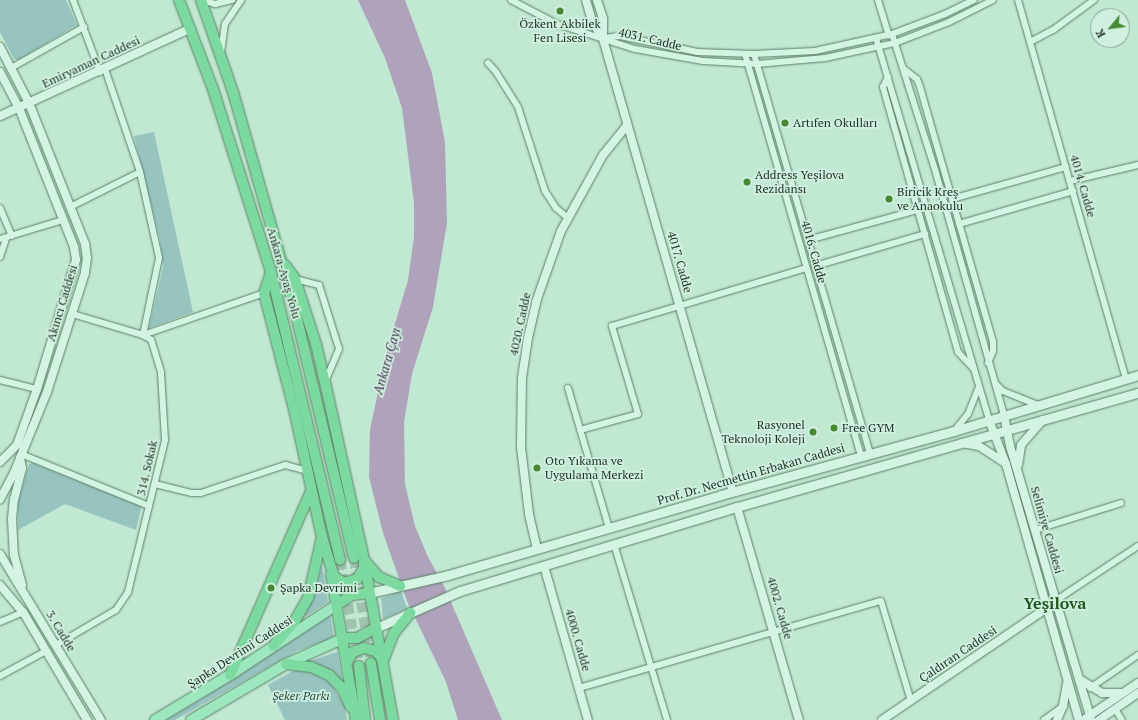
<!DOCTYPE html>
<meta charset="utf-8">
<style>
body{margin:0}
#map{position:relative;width:1138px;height:720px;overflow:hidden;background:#c1e8d3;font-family:"PT Serif",serif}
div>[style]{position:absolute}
.green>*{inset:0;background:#97c4bf}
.water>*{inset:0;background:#aea3bb}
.trunk-tunnel>*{height:10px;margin-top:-5px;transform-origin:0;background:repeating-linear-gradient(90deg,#a0c3b0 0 10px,transparent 0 15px)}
.roads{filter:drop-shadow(0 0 1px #5b7f66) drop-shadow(0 0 1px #5b7f66)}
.minor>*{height:6px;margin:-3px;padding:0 3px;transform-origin:3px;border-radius:3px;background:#d3f4e3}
.tertiary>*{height:8px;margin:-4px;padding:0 4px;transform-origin:4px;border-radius:4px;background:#d3f4e3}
.secondary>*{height:9px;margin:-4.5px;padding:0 4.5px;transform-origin:4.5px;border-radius:4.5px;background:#d3f4e3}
.primary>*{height:10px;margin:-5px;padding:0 5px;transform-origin:5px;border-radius:5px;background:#9de7bf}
.trunk>*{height:10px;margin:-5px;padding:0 5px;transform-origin:5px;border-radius:5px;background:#7cdaa0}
.dots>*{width:11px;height:11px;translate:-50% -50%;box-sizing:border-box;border:2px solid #d0f0df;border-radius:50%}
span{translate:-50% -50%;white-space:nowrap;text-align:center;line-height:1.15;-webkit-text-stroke:3.5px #d0f0df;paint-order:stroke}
.poi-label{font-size:12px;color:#1d3022}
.left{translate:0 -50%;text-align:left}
.right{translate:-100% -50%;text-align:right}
.street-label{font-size:12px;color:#1d3022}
.park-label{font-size:12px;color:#264a4a;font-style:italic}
.water-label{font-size:13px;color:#452e4f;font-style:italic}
.district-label{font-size:16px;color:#235822;font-weight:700}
.north{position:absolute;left:1090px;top:8px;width:40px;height:40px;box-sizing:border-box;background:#d0f0df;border:1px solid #88a393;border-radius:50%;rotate:241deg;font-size:11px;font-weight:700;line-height:16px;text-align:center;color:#1d3022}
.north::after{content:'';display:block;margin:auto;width:14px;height:18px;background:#468732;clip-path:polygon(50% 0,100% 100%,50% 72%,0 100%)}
</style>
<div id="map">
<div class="green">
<div style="clip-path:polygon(0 0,66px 0,77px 25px,18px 60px,14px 59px,0 32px)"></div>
<div style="clip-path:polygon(154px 132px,193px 312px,149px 328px,163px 267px,160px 240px,134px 136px)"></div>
<div style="clip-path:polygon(33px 463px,142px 505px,136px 530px,65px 504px,18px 530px,18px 502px,29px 464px)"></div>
<div style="clip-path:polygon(322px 564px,328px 602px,302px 619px,315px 594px)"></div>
<div style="clip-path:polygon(401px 591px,407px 609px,383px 619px,381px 598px)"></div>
<div style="clip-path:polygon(330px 613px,334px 638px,297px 651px,175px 720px,166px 720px,229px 682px)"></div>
<div style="clip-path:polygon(337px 652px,343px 682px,306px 662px)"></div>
<div style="clip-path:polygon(293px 671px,308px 671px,330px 682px,345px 706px,347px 720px,285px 720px,268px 685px)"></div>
</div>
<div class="water">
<div style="clip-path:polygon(358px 0,405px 0,432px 73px,445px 142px,447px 223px,433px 307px,412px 374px,404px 422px,405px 484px,415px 526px,428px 557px,444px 586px,502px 720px,458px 720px,446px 682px,407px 601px,383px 533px,369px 477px,370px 429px,388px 347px,408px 280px,414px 237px,414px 203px,402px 108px,385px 58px)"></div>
</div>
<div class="trunk-tunnel">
<div style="left:354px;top:558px;width:106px;rotate:80.8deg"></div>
<div style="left:340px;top:560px;width:108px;rotate:79.8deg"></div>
</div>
<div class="roads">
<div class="minor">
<div style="left:73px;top:0;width:77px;rotate:69.4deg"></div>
<div style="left:202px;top:0;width:14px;rotate:17deg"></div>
<div style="left:215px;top:4px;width:18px;rotate:-13deg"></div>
<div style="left:511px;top:0;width:52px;rotate:27.6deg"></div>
<div style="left:557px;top:24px;width:82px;rotate:17.8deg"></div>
<div style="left:635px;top:49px;width:69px;rotate:10deg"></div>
<div style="left:703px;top:61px;width:54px;rotate:3.2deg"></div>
<div style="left:757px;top:64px;width:68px;rotate:-5deg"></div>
<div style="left:825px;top:58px;width:72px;rotate:-12.1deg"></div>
<div style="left:895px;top:43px;width:58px;rotate:-21.3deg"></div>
<div style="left:949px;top:22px;width:49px;rotate:-26.6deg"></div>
<div style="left:878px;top:0;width:37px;rotate:73deg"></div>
<div style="left:1018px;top:0;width:393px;rotate:74.1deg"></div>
<div style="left:892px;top:34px;width:146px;rotate:72.4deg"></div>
<div style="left:936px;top:173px;width:251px;rotate:74.3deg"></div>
<div style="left:604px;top:38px;width:16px;rotate:-7deg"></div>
<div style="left:620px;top:36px;width:79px;rotate:11.7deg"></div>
<div style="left:697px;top:52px;width:57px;rotate:2deg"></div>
<div style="left:754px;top:54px;width:61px;rotate:-2.8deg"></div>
<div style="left:815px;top:51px;width:79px;rotate:-12.4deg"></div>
<div style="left:892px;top:34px;width:57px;rotate:-20.7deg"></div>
<div style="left:945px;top:14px;width:32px;rotate:-26deg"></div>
<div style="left:876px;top:38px;width:398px;rotate:73.5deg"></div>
<div style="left:1030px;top:42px;width:26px;rotate:-28deg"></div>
<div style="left:1053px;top:30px;width:51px;rotate:-36.2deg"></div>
<div style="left:221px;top:52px;width:28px;rotate:-82deg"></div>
<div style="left:225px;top:24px;width:29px;rotate:-56deg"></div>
<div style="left:745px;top:54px;width:418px;rotate:73.9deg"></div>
<div style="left:754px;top:54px;width:416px;rotate:73.8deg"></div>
<div style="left:488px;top:63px;width:12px;rotate:48deg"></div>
<div style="left:496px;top:72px;width:41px;rotate:57.8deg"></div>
<div style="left:518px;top:107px;width:88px;rotate:72.2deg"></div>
<div style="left:545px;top:191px;width:20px;rotate:57deg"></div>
<div style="left:556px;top:208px;width:16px;rotate:40deg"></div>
<div style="left:11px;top:68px;width:84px;rotate:-29.3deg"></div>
<div style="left:105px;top:69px;width:109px;rotate:71.2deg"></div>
<div style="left:140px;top:172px;width:88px;rotate:77.5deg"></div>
<div style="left:159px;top:258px;width:79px;rotate:101.7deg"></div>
<div style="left:904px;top:69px;width:16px;rotate:38deg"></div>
<div style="left:917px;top:79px;width:9px;rotate:69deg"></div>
<div style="left:920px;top:87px;width:265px;rotate:74deg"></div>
<div style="left:993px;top:342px;width:9px;rotate:90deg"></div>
<div style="left:993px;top:351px;width:13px;rotate:113deg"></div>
<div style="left:888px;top:77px;width:11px;rotate:117deg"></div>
<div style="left:883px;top:87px;width:275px;rotate:74.2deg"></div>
<div style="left:958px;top:352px;width:23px;rotate:47deg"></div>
<div style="left:1070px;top:181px;width:70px;rotate:-13.2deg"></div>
<div style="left:952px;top:199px;width:118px;rotate:-15.7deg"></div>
<div style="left:70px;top:207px;width:78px;rotate:-26.6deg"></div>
<div style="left:0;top:208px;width:30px;rotate:67deg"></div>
<div style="left:959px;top:224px;width:119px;rotate:-16.1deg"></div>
<div style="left:0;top:239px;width:66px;rotate:-16.8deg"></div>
<div style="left:808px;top:240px;width:114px;rotate:-15.3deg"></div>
<div style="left:0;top:257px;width:20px;rotate:-72deg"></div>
<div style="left:815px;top:266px;width:115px;rotate:-16.2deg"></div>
<div style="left:295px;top:279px;width:25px;rotate:14deg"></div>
<div style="left:319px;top:285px;width:67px;rotate:72.6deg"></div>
<div style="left:339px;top:349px;width:36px;rotate:113deg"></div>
<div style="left:143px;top:335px;width:128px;rotate:-19.1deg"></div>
<div style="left:0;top:380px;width:38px;rotate:14deg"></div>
<div style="left:995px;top:383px;width:11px;rotate:45deg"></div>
<div style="left:1003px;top:391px;width:37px;rotate:22deg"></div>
<div style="left:568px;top:388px;width:146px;rotate:73.7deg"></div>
<div style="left:580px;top:430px;width:60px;rotate:-15.4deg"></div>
<div style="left:638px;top:414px;width:92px;rotate:-106.5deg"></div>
<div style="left:612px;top:326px;width:203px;rotate:-16.6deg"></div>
<div style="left:955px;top:430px;width:21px;rotate:-51deg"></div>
<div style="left:968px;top:414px;width:29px;rotate:-68deg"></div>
<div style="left:21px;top:454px;width:138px;rotate:22.1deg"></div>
<div style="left:155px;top:484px;width:38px;rotate:14deg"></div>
<div style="left:192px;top:493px;width:9px"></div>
<div style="left:201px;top:493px;width:89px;rotate:-18.4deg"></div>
<div style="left:285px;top:465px;width:23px;rotate:15deg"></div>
<div style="left:1035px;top:530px;width:90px;rotate:-17.4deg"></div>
<div style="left:614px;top:544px;width:184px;rotate:73.2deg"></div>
<div style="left:1055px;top:601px;width:100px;rotate:-33.5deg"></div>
<div style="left:0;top:622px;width:25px;rotate:-23deg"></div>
<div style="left:56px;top:645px;width:69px;rotate:-30.3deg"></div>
<div style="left:116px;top:610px;width:22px;rotate:-56deg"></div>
<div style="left:128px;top:592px;width:156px;rotate:-76.3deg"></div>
<div style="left:165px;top:440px;width:68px;rotate:-93.4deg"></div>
<div style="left:161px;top:372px;width:34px;rotate:-107deg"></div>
<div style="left:151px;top:340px;width:9px;rotate:-148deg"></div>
<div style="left:143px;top:335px;width:74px;rotate:-163.5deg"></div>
<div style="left:0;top:676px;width:52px;rotate:-28.5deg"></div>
<div style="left:579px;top:688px;width:314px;rotate:-16.1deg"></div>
<div style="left:881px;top:601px;width:104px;rotate:73.3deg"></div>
<div style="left:1090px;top:688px;width:58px;rotate:-34.5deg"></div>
<div style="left:1115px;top:709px;width:13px;rotate:58deg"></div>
<div style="left:1044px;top:720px;width:22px;rotate:-36deg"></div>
</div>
<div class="tertiary">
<div style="left:586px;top:0;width:22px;rotate:74deg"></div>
<div style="left:592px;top:21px;width:21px;rotate:59deg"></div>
<div style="left:603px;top:39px;width:471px;rotate:74deg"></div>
<div style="left:597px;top:0;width:20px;rotate:72deg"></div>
<div style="left:603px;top:19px;width:19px;rotate:90deg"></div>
<div style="left:0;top:47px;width:63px;rotate:62.6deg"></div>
<div style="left:29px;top:103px;width:152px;rotate:68.3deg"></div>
<div style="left:85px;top:244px;width:14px;rotate:82deg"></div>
<div style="left:87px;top:258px;width:15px;rotate:98deg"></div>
<div style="left:85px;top:273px;width:125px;rotate:107.7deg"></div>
<div style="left:47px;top:392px;width:87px;rotate:112.2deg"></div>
<div style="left:14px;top:473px;width:30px;rotate:118deg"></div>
<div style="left:0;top:72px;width:41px;rotate:62.2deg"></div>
<div style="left:19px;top:108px;width:149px;rotate:68.4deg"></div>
<div style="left:74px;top:247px;width:13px;rotate:81deg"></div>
<div style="left:76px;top:260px;width:135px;rotate:106.8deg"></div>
<div style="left:37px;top:389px;width:59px;rotate:109.7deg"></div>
<div style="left:17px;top:445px;width:24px;rotate:135deg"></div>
<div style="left:0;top:116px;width:210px;rotate:-24.7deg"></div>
<div style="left:1004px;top:415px;width:32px;rotate:79deg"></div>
<div style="left:1010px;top:446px;width:286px;rotate:73.5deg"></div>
<div style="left:989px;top:420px;width:47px;rotate:68.9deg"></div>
<div style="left:1006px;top:464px;width:266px;rotate:74.1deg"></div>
<div style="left:962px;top:443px;width:17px;rotate:10deg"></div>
<div style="left:979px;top:446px;width:31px;rotate:33deg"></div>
<div style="left:20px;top:458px;width:10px;rotate:79deg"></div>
<div style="left:22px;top:468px;width:32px;rotate:104deg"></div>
<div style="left:14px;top:499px;width:20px;rotate:96deg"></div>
<div style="left:12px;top:519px;width:36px;rotate:87deg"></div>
<div style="left:14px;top:555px;width:31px;rotate:75deg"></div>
<div style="left:1018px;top:465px;width:20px;rotate:-81deg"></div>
<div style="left:1021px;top:445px;width:33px;rotate:-49deg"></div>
<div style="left:737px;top:507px;width:222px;rotate:73.8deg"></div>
<div style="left:537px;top:549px;width:36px;rotate:-103deg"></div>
<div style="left:529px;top:514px;width:67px;rotate:-96.8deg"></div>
<div style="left:521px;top:447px;width:69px;rotate:-89.2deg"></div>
<div style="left:522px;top:378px;width:40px;rotate:-81.5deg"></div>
<div style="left:528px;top:338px;width:37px;rotate:-77deg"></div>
<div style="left:536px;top:302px;width:75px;rotate:-70.6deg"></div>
<div style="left:561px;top:231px;width:87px;rotate:-61.1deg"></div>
<div style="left:603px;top:155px;width:38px;rotate:-51deg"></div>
<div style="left:0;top:554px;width:194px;rotate:58.7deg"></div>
<div style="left:544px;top:566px;width:160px;rotate:74.1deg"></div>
<div style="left:0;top:585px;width:35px;rotate:50deg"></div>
<div style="left:23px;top:612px;width:126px;rotate:59.3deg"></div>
<div style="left:1079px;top:679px;width:27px;rotate:31deg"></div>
<div style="left:1102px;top:693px;width:20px"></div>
<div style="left:1086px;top:718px;width:63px;rotate:-33.9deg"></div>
<div style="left:882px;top:720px;width:199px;rotate:-34.2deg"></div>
<div style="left:1057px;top:720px;width:15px;rotate:-67deg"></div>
<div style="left:1063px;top:706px;width:23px;rotate:-80deg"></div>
<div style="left:1099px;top:720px;width:47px;rotate:-34.7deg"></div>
</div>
<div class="secondary">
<div style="left:369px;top:593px;width:81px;rotate:-12.8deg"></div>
<div style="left:448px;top:575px;width:284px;rotate:-16.3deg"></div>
<div style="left:721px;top:495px;width:242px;rotate:-15.4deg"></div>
<div style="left:954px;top:431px;width:192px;rotate:-16.9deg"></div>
<div style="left:376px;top:628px;width:92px;rotate:-23.8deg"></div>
<div style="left:460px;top:591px;width:289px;rotate:-16.9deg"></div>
<div style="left:737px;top:507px;width:417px;rotate:-15.9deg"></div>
</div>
<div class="primary">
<div style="left:155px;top:720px;width:87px;rotate:-31deg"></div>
<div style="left:230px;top:675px;width:129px;rotate:-33.3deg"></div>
<div style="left:191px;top:720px;width:110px;rotate:-30.5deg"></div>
<div style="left:286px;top:664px;width:64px;rotate:-24.1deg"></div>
</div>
<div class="trunk">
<div style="left:179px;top:0;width:95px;rotate:69.1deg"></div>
<div style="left:213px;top:89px;width:192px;rotate:72.4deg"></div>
<div style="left:271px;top:272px;width:296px;rotate:76.5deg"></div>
<div style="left:201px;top:0;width:97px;rotate:70.8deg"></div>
<div style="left:233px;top:92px;width:218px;rotate:74.1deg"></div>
<div style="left:293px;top:302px;width:263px;rotate:76.6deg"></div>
<div style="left:285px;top:265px;width:17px;rotate:54deg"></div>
<div style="left:295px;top:279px;width:68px;rotate:72.1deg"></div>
<div style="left:316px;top:344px;width:39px;rotate:77deg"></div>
<div style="left:325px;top:382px;width:182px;rotate:77.6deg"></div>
<div style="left:364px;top:560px;width:8px;rotate:90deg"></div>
<div style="left:364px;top:568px;width:13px;rotate:122deg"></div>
<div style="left:357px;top:579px;width:13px;rotate:162deg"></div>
<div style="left:345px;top:583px;width:13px;rotate:-151deg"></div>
<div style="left:334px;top:577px;width:42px;rotate:-106.7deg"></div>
<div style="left:271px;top:272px;width:22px;rotate:108deg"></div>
<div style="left:264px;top:293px;width:120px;rotate:75.5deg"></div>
<div style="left:294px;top:409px;width:131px;rotate:77.7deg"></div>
<div style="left:322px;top:537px;width:63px;rotate:102.9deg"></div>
<div style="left:308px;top:598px;width:24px;rotate:120deg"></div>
<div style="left:296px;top:619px;width:35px;rotate:130deg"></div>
<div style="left:364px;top:560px;width:23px;rotate:49deg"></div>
<div style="left:379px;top:577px;width:23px;rotate:23deg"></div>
<div style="left:365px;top:566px;width:157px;rotate:79.7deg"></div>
<div style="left:331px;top:574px;width:148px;rotate:80.3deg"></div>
<div style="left:338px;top:604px;width:17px;rotate:-33deg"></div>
<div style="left:352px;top:595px;width:17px;rotate:-7deg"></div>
<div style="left:344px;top:638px;width:13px"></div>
<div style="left:357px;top:638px;width:21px;rotate:-28deg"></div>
<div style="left:383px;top:661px;width:30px;rotate:-69deg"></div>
<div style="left:394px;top:633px;width:26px;rotate:-51deg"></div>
<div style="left:347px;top:662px;width:12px;rotate:-59deg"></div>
<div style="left:353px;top:652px;width:12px;rotate:-20deg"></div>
<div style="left:364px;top:648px;width:12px;rotate:14deg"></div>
<div style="left:376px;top:651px;width:10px;rotate:53deg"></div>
<div style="left:371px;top:663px;width:58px;rotate:81deg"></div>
<div style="left:286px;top:664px;width:25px;rotate:7deg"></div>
<div style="left:311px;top:667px;width:20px;rotate:24deg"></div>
<div style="left:329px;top:675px;width:18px;rotate:45deg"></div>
<div style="left:342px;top:688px;width:21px;rotate:65deg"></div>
<div style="left:359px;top:666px;width:54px;rotate:83.7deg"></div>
<div style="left:230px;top:675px;width:201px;rotate:-66.2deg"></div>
</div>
</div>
<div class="dots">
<div style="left:560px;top:11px;background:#468732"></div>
<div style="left:785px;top:123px;background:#468732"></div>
<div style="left:747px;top:182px;background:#468732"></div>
<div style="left:889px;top:199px;background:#468732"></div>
<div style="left:834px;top:428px;background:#468732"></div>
<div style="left:813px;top:432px;background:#468732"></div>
<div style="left:537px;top:468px;background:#468732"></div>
<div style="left:271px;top:588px;background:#468732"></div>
</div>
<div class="poi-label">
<span style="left:560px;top:31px">Özkent Akbilek<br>Fen Lisesi</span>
<span class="left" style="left:793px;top:123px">Artıfen Okulları</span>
<span class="left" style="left:755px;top:182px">Address Yeşilova<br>Rezidansı</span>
<span class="left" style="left:897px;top:199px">Biricik Kreş<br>ve Anaokulu</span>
<span class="right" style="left:805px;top:432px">Rasyonel<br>Teknoloji Koleji</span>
<span class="left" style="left:842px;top:428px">Free GYM</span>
<span class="left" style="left:545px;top:468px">Oto Yıkama ve<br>Uygulama Merkezi</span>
<span class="left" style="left:280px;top:588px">Şapka Devrimi</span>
</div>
<div class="street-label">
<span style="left:650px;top:39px;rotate:13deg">4031. Cadde</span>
<span style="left:91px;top:62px;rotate:-25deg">Emiryaman Caddesi</span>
<span style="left:1083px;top:186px;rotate:74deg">4014. Cadde</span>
<span style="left:814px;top:252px;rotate:74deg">4016. Cadde</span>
<span style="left:680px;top:262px;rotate:74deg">4017. Cadde</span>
<span style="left:284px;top:273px;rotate:74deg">Ankara-Ayaş Yolu</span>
<span style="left:62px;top:303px;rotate:-73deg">Akıncı Caddesi</span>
<span style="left:520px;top:324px;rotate:-78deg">4020. Cadde</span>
<span style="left:147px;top:468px;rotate:-77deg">314. Sokak</span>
<span style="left:751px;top:474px;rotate:-16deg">Prof. Dr. Necmettin Erbakan Caddesi</span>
<span style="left:1047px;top:530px;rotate:74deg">Selimiye Caddesi</span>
<span style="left:780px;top:608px;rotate:74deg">4002. Cadde</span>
<span style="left:61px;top:631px;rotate:59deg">3. Cadde</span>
<span style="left:578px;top:640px;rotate:74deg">4000. Cadde</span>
<span style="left:240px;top:652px;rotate:-33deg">Şapka Devrimi Caddesi</span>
<span style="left:958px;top:654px;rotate:-34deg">Çaldıran Caddesi</span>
</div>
<div class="park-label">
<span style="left:301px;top:696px">Şeker Parkı</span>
</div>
<div class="water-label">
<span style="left:387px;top:361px;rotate:-74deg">Ankara Çayı</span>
</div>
<div class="district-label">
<span style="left:1055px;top:603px">Yeşilova</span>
</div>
<div class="north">K</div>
</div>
